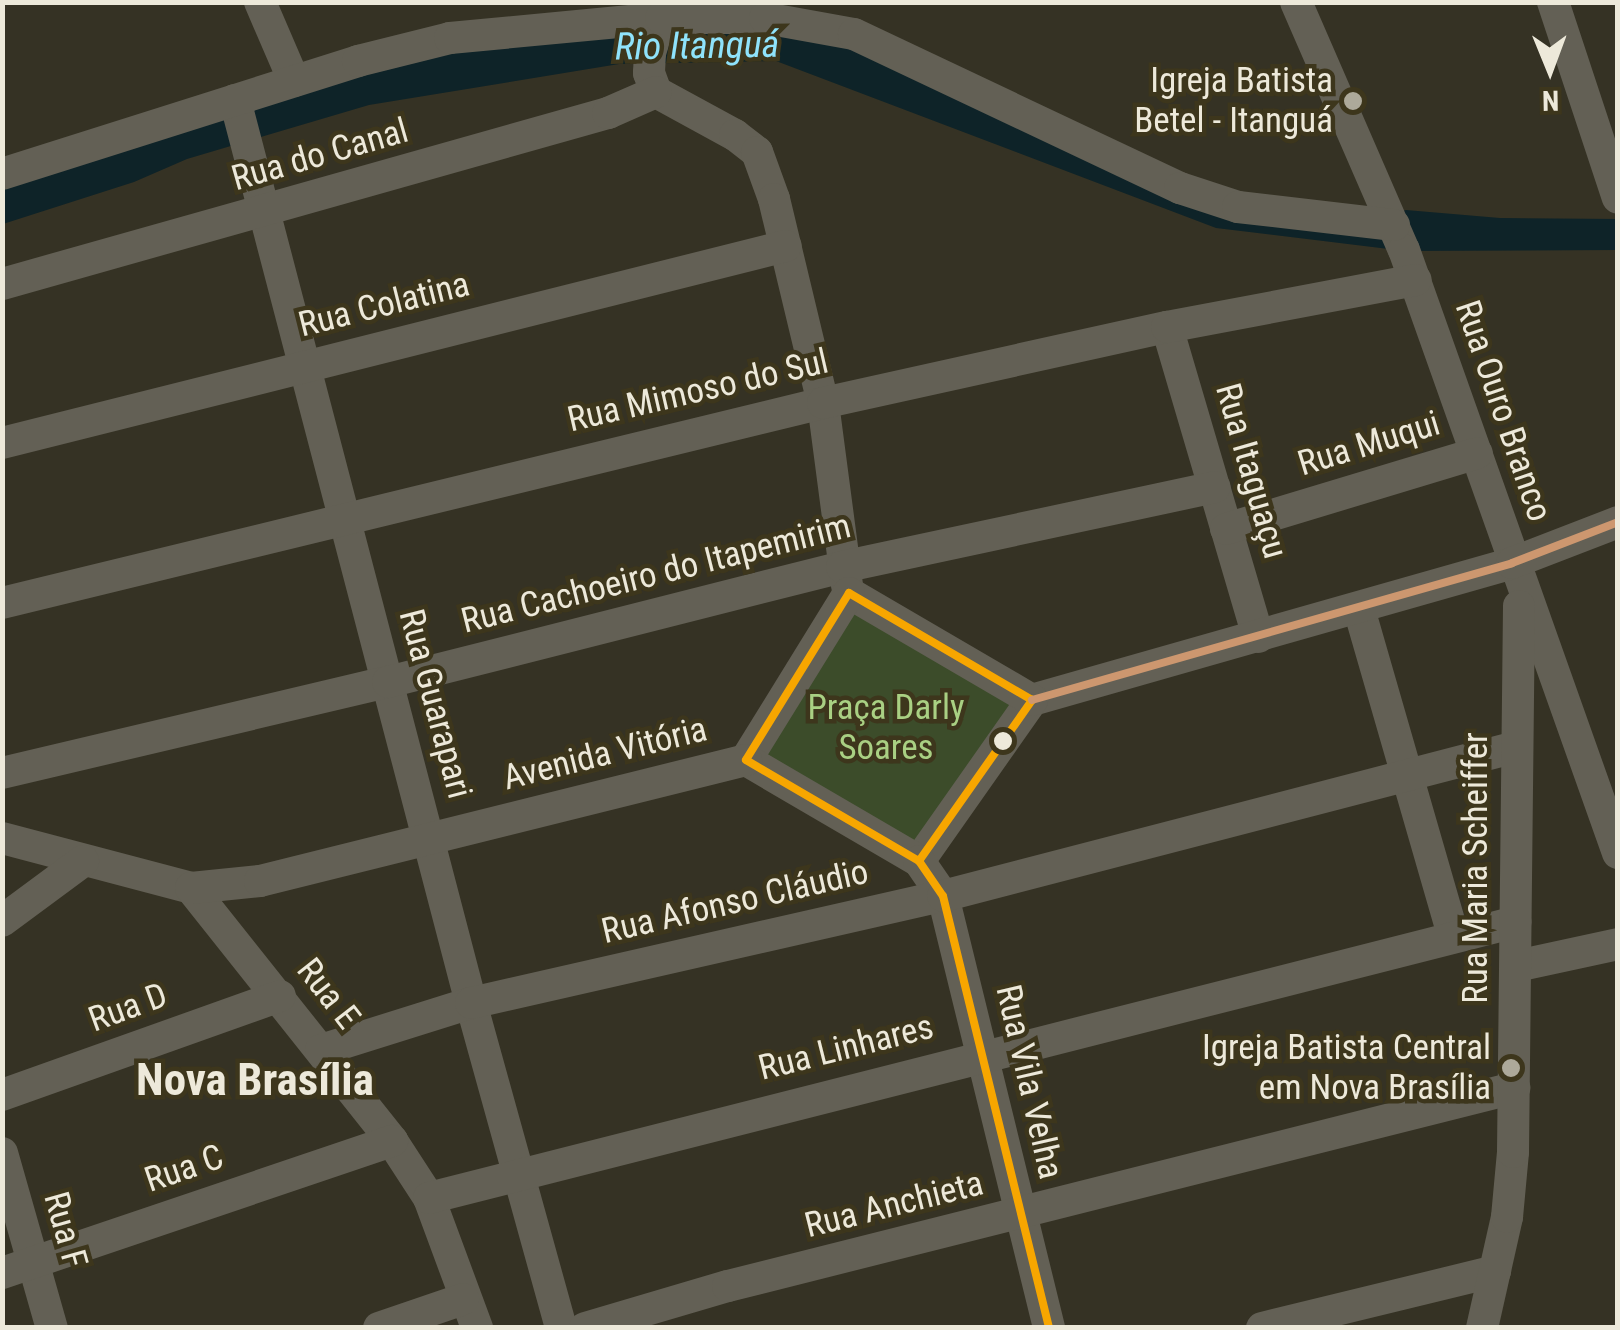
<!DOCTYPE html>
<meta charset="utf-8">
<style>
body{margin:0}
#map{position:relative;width:1620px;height:1330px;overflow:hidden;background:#353224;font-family:"Roboto Condensed",sans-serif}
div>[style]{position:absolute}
.green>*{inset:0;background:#3c4c2a}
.water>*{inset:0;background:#0e2328}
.minor>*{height:32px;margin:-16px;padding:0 16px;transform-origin:16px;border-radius:16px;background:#636055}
.bus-1>*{height:8px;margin:-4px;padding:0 4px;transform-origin:4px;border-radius:4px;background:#f7a600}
.bus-2>*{height:8px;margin:-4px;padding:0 4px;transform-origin:4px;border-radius:4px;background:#cd976f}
.dots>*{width:28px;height:28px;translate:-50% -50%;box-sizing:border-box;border:5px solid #3d361c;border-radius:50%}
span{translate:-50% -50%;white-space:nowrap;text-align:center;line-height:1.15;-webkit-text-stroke:9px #3d361c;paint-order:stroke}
.poi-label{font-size:35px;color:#ede9da}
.right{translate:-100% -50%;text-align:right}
.street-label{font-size:35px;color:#ede9da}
.park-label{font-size:35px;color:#a9d083}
.water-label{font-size:38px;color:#8fe3fb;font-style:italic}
.district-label{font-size:45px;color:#ede9da;font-weight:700}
.frame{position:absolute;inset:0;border:5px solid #ede9da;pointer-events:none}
.north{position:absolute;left:1500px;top:20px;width:100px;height:100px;-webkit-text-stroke:8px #3d361c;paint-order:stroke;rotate:179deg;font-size:28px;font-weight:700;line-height:40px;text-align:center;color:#ede9da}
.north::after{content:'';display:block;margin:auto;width:35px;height:45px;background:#ede9da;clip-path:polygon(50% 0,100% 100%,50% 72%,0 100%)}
</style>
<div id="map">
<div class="green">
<div style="clip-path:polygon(853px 612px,1012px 704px,915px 843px,765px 755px)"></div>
</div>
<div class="water">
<div style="clip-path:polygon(663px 32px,828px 35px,1193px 199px,1376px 220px,1406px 210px,1500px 218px,1617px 219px,1618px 250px,1405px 251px,1216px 228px,776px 61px,619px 64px,369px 105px,187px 159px,134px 182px,3px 224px,3px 180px,428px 44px)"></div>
</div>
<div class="minor">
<div style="left:260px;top:2px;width:86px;rotate:66.7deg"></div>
<div style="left:666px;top:2px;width:53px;rotate:107.4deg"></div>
<div style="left:650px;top:53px;width:20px;rotate:93deg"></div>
<div style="left:649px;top:73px;width:20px;rotate:70deg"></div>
<div style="left:656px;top:92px;width:90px;rotate:28.6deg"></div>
<div style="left:735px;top:135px;width:28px;rotate:38deg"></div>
<div style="left:757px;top:152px;width:50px;rotate:70.1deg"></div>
<div style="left:774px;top:199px;width:210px;rotate:76.5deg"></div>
<div style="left:823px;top:403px;width:184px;rotate:82.5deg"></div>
<div style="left:1296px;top:2px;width:270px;rotate:66.5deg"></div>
<div style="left:1404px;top:250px;width:640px;rotate:70.46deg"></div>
<div style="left:1553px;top:2px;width:206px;rotate:71.7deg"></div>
<div style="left:235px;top:100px;width:933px;rotate:75.35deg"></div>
<div style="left:471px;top:1003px;width:337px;rotate:74.5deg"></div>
<div style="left:2px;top:174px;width:374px;rotate:-17.6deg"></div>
<div style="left:358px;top:61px;width:95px;rotate:-14deg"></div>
<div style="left:450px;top:38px;width:212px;rotate:-5.4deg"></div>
<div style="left:661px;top:18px;width:104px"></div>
<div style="left:765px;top:18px;width:90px;rotate:10.2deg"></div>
<div style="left:854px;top:34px;width:361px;rotate:25.3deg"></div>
<div style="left:1180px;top:188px;width:61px;rotate:18.1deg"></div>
<div style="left:1238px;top:207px;width:157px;rotate:6.6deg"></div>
<div style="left:2px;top:284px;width:630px;rotate:-15.76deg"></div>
<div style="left:608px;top:113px;width:52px;rotate:-23.6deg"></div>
<div style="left:1167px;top:327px;width:323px;rotate:73.6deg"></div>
<div style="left:2px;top:443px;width:808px;rotate:-14.11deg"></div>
<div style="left:1226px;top:529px;width:262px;rotate:-16.8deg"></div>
<div style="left:2px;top:603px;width:845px;rotate:-13.69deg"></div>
<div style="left:823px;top:403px;width:352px;rotate:-12.5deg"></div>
<div style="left:1167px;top:327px;width:253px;rotate:-10.7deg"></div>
<div style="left:1359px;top:609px;width:339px;rotate:73.9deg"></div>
<div style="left:1032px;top:700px;width:499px;rotate:-15.9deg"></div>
<div style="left:1512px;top:563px;width:114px;rotate:-21.1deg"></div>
<div style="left:2px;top:773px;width:397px;rotate:-13.3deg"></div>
<div style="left:388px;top:682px;width:468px;rotate:-14.2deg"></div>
<div style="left:842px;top:567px;width:381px;rotate:-12.1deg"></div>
<div style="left:2px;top:838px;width:196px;rotate:14.8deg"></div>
<div style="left:191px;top:888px;width:323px;rotate:51.5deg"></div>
<div style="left:392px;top:1141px;width:68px;rotate:57deg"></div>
<div style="left:429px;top:1198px;width:139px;rotate:69.7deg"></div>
<div style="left:919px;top:861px;width:197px;rotate:-54.9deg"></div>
<div style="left:1032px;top:700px;width:212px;rotate:-149.7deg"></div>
<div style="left:849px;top:593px;width:196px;rotate:121.7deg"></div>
<div style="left:746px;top:760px;width:200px;rotate:30.3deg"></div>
<div style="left:919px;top:861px;width:42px;rotate:55.6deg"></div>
<div style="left:943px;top:896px;width:445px;rotate:76.2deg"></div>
<div style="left:191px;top:888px;width:69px;rotate:-5.8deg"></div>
<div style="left:260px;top:881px;width:501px;rotate:-13.98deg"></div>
<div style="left:2px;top:921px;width:101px;rotate:-36.5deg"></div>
<div style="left:1516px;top:966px;width:104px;rotate:-12.2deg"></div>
<div style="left:321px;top:1050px;width:157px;rotate:-17.4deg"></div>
<div style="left:471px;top:1003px;width:484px;rotate:-12.8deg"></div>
<div style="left:943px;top:896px;width:592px;rotate:-14.58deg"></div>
<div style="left:2px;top:1095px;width:295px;rotate:-19.6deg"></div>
<div style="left:2px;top:1153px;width:182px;rotate:74.1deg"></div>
<div style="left:429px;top:1198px;width:1121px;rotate:-14.25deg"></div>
<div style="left:2px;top:1273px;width:412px;rotate:-18.7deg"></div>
<div style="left:379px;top:1328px;width:89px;rotate:-19deg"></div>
<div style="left:585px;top:1328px;width:149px;rotate:-16.4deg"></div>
<div style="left:728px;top:1286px;width:811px;rotate:-14.14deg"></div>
<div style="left:1262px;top:1328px;width:240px;rotate:-13.7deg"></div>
<div style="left:1482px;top:1328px;width:114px;rotate:-77.3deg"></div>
<div style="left:1507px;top:1217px;width:65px;rotate:-84.7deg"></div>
<div style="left:1513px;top:1152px;width:546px;rotate:-89.37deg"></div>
</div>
<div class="bus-1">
<div style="left:919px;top:861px;width:197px;rotate:-54.9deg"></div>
<div style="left:1032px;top:700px;width:212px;rotate:-149.7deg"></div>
<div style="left:849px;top:593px;width:196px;rotate:121.7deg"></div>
<div style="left:746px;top:760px;width:200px;rotate:30.3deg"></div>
<div style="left:919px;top:861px;width:42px;rotate:55.6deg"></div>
<div style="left:943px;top:896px;width:445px;rotate:76.2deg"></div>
</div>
<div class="bus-2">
<div style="left:1032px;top:700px;width:499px;rotate:-15.9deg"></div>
<div style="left:1512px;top:563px;width:114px;rotate:-21.1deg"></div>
</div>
<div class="dots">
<div style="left:1353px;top:101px;background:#ada99a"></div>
<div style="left:1003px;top:741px;background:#ede9da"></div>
<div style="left:1511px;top:1068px;background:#ada99a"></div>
</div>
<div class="poi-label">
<span class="right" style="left:1333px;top:101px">Igreja Batista<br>Betel - Itanguá</span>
<span class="right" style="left:1491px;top:1068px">Igreja Batista Central<br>em Nova Brasília</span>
</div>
<div class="street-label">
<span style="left:320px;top:155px;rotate:-16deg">Rua do Canal</span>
<span style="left:384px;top:305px;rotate:-14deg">Rua Colatina</span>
<span style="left:698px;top:391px;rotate:-13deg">Rua Mimoso do Sul</span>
<span style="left:1503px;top:411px;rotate:71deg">Rua Ouro Branco</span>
<span style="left:1369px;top:444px;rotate:-17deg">Rua Muqui</span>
<span style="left:1251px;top:471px;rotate:74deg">Rua Itaguaçu</span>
<span style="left:656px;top:574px;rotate:-14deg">Rua Cachoeiro do Itapemirim</span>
<span style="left:435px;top:704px;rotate:75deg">Rua Guarapari</span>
<span style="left:605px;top:754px;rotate:-14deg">Avenida Vitória</span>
<span style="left:1476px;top:868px;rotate:-90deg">Rua Maria Scheiffer</span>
<span style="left:735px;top:902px;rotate:-13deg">Rua Afonso Cláudio</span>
<span style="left:328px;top:994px;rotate:52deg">Rua E</span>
<span style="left:128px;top:1008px;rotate:-20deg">Rua D</span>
<span style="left:846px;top:1048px;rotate:-14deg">Rua Linhares</span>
<span style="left:1029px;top:1082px;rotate:77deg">Rua Vila Velha</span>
<span style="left:184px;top:1169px;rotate:-19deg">Rua C</span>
<span style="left:894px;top:1205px;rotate:-14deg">Rua Anchieta</span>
<span style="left:65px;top:1230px;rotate:74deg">Rua F</span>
</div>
<div class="park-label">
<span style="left:886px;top:728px">Praça Darly<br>Soares</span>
</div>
<div class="water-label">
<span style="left:697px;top:46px;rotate:-1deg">Rio Itanguá</span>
</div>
<div class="district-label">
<span style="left:255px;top:1080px">Nova Brasília</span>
</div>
<div class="frame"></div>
<div class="north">N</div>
</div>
